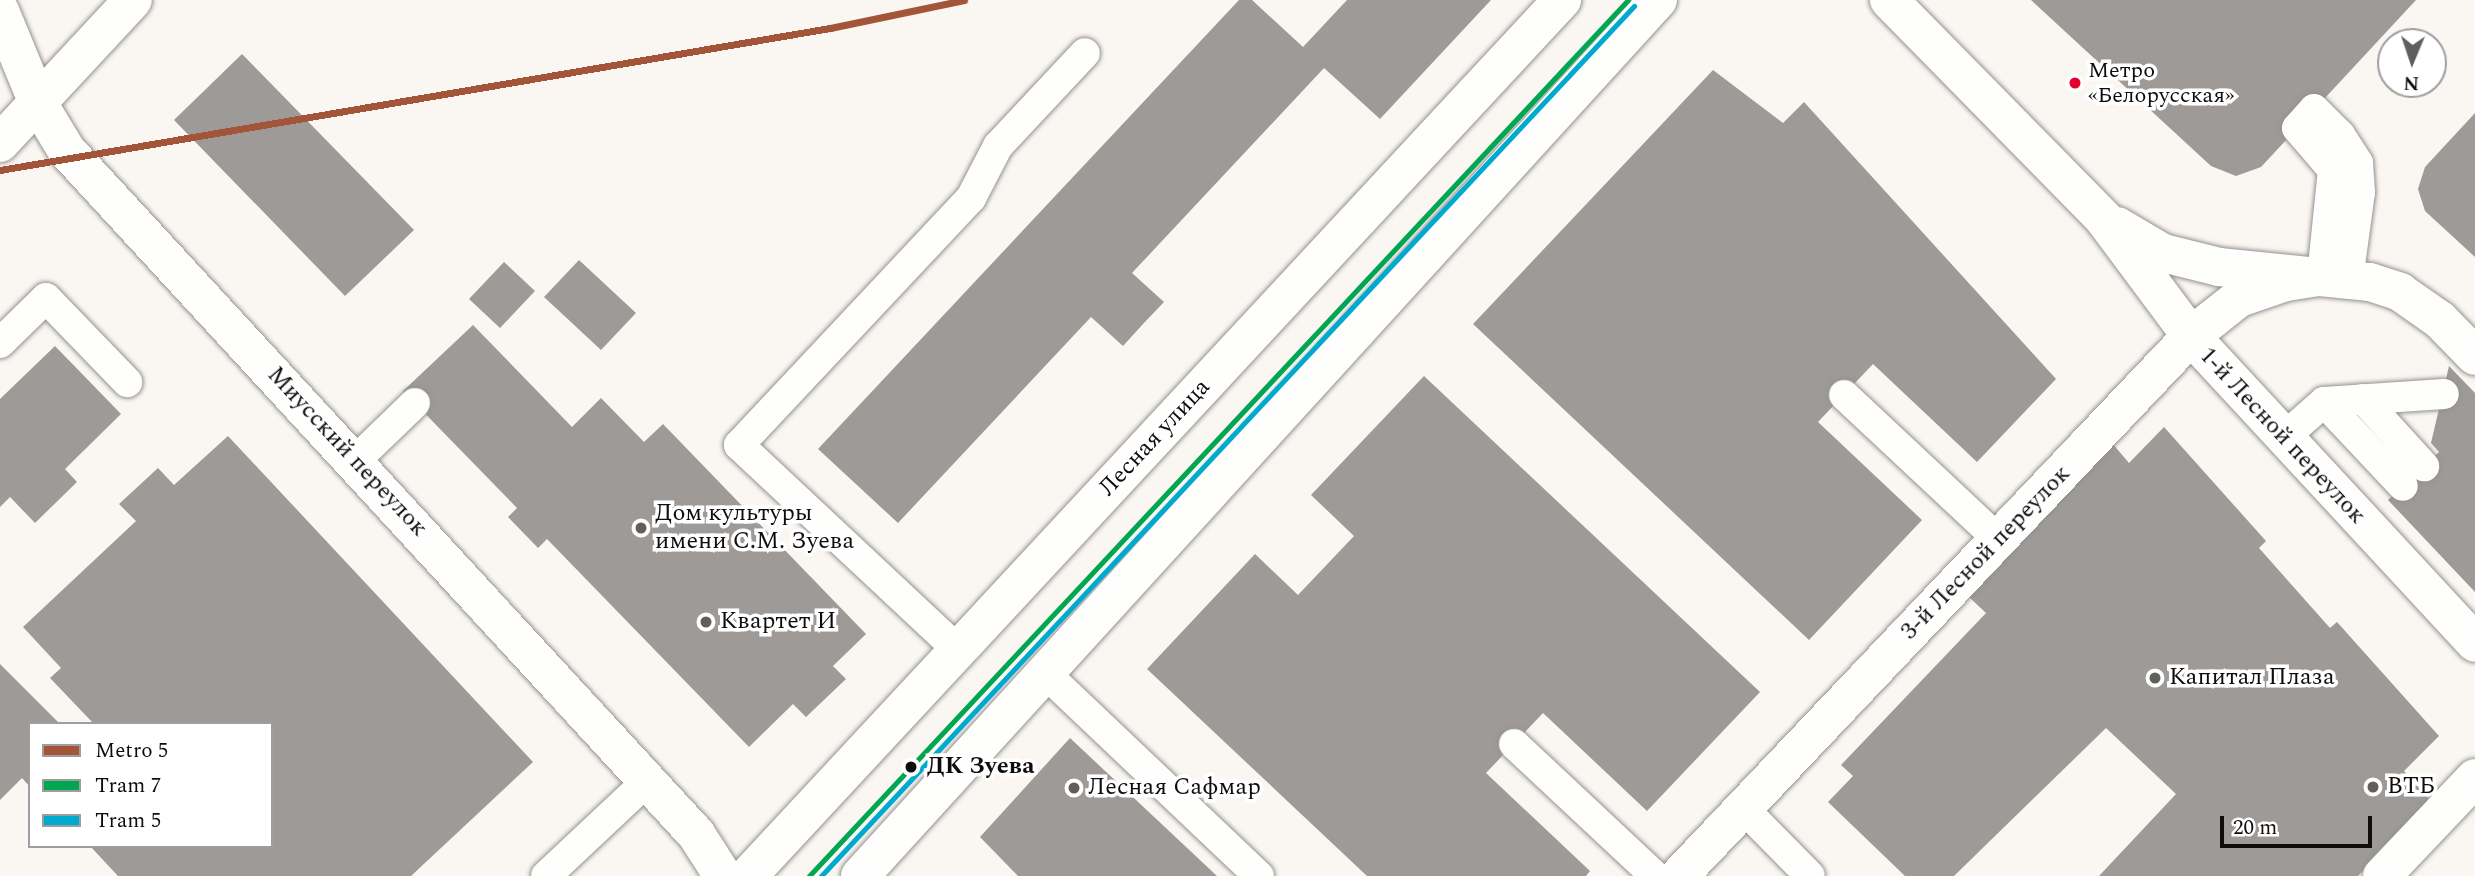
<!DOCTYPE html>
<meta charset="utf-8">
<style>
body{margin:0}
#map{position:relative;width:2475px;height:876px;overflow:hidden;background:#faf6f2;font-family:Spectral,serif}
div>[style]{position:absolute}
.building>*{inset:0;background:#9d9a98}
.roads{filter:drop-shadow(0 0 2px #949290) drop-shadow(0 0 2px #949290)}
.service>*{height:30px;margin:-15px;padding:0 15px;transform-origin:15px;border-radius:15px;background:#fefefd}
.minor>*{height:38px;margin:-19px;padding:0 19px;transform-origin:19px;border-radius:19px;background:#fefefd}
.tertiary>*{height:38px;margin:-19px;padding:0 19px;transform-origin:19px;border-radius:19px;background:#fefefd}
.tram-1>*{height:5px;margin:-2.5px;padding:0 2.5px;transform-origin:2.5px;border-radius:2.5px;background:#00a651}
.tram-2>*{height:5px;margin:-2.5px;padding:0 2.5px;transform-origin:2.5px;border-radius:2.5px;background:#00a9ce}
.metro-1>*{height:7px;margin:-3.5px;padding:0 3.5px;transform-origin:3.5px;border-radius:3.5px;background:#a35539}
.dots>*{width:19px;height:19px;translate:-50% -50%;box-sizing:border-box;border:4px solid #fff;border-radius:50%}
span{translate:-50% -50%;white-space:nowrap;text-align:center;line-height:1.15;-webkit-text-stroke:7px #fff;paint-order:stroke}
.bus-label{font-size:22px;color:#0d0d0d}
.left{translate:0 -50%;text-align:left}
.street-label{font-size:24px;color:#0d0d0d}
.poi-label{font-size:24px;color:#0d0d0d}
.stop-label{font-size:24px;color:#0d0d0d;font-weight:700}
.legend{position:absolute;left:28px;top:722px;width:245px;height:126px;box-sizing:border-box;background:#fff;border:2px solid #9e9e9e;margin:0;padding:9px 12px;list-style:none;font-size:21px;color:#0d0d0d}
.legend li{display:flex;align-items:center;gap:14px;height:35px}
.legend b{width:35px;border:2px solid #9e9e9e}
.north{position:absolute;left:2377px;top:28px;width:70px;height:70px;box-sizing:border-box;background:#fff;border:2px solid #9e9e9e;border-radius:50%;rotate:182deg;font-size:19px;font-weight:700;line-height:28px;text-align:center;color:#0d0d0d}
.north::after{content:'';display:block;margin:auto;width:24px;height:32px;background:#605f5d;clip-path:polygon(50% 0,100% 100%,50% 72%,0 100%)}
.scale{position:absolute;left:2220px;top:816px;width:152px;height:32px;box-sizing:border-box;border:4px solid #0d0d0d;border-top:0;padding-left:9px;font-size:21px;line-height:24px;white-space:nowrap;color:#0d0d0d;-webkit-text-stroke:5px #fff;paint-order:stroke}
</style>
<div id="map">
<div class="building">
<div style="clip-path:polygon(1239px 0,1252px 0,1303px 47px,1347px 0,1491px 0,1380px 119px,1324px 68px,1132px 273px,1164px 302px,1143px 324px,1123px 346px,1091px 317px,898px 523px,818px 449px)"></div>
<div style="clip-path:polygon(2031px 0,2416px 0,2261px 167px,2236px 176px,2211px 166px)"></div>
<div style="clip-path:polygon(242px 54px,414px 230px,345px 296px,174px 120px)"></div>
<div style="clip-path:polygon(1713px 70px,1783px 123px,1804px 102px,2056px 379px,1977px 462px,1873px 364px,1818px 422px,1922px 520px,1809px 640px,1473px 324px)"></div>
<div style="clip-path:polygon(2475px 113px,2475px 257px,2425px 211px,2418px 189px,2425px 167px)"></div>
<div style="clip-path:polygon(579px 260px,636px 313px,601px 350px,544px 297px)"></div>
<div style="clip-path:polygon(504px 262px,535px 291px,500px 328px,469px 299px)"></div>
<div style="clip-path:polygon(473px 325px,572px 427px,601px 398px,644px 442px,663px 424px,866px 634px,833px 666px,846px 679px,806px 717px,793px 704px,749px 747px,547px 539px,538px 548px,508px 517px,517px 508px,403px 391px)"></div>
<div style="clip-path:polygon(55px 346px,121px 414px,65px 469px,77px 482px,35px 523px,10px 497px,0 507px,0 399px)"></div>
<div style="clip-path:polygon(2449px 366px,2475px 393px,2475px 592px,2388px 500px,2439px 452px,2431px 443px)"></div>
<div style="clip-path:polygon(1424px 376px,1760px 692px,1647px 811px,1543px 713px,1486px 773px,1590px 871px,1586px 876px,1367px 876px,1147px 669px,1255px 554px,1298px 595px,1354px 536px,1311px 495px)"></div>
<div style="clip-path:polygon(2164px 427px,2266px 541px,2259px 548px,2330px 628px,2337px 622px,2439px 736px,2404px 771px,2430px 800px,2358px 876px,2099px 876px,2176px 794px,2106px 728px,1954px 876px,1905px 876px,1828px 802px,1853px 776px,1841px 765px,1986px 613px,1968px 596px,2112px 443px,2129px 463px)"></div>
<div style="clip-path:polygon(228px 436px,533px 762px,411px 876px,118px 876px,90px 846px,271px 846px,271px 724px,94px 724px,50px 678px,61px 668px,23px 627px,136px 521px,119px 504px,158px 468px,174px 485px)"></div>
<div style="clip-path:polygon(0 664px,60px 724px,30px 724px,30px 787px,22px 778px,0 800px)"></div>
<div style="clip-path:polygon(1070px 738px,1217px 876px,1018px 876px,980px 837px)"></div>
</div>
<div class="roads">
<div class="service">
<div style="left:2322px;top:276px;width:107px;rotate:-84.1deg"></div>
<div style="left:2333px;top:170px;width:55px;rotate:-130.6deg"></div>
<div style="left:2297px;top:128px;width:25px;rotate:-48deg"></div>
<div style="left:2314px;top:109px;width:37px;rotate:45deg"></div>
<div style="left:2340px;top:135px;width:33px;rotate:57deg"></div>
<div style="left:2358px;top:163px;width:29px;rotate:86deg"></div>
<div style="left:2360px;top:192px;width:89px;rotate:97.8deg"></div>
<div style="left:0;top:343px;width:64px;rotate:-44.4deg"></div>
<div style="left:46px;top:298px;width:117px;rotate:46deg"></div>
<div style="left:1844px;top:395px;width:212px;rotate:43.1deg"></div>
<div style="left:2363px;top:399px;width:91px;rotate:47.7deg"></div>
<div style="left:2324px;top:402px;width:115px;rotate:46.8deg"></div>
<div style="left:2282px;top:439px;width:56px;rotate:-41.4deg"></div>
<div style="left:2324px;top:402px;width:120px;rotate:-3.8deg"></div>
<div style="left:356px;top:460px;width:82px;rotate:-44deg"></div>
<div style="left:958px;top:650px;width:300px;rotate:-136.9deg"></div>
<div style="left:739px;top:445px;width:339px;rotate:-46.8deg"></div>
<div style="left:971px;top:198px;width:59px;rotate:-62.6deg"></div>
<div style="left:998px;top:146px;width:127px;rotate:-46.9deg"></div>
<div style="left:1045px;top:673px;width:295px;rotate:43.5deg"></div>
<div style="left:1514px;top:744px;width:193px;rotate:43.1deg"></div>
<div style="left:1743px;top:808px;width:95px;rotate:45.4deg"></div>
<div style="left:546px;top:876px;width:139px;rotate:-43.2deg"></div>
</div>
<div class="minor">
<div style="left:1889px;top:0;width:305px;rotate:45.5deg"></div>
<div style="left:2103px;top:218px;width:147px;rotate:53.3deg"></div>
<div style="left:2191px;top:336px;width:418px;rotate:47.2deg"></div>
<div style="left:0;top:11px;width:100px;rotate:67.6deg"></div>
<div style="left:38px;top:103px;width:56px;rotate:58.9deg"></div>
<div style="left:67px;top:151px;width:929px;rotate:47.36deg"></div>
<div style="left:696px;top:834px;width:50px;rotate:57.3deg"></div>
<div style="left:0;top:143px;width:195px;rotate:-47.1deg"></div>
<div style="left:2117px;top:226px;width:53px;rotate:30.4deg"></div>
<div style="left:2163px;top:253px;width:58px;rotate:14deg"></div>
<div style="left:2219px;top:267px;width:152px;rotate:5.7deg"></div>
<div style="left:2370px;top:282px;width:32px;rotate:18deg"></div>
<div style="left:2400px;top:292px;width:49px;rotate:35deg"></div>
<div style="left:2440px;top:320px;width:50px;rotate:45.8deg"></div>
<div style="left:1679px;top:876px;width:744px;rotate:-46.52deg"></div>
<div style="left:2191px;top:336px;width:61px;rotate:-38.4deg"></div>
<div style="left:2239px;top:298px;width:50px;rotate:-18.8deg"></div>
<div style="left:2286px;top:282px;width:36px;rotate:-9deg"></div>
<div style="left:2382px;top:876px;width:135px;rotate:-46.5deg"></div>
</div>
<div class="tertiary">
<div style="left:748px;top:876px;width:1196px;rotate:-47.1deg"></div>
<div style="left:860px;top:876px;width:1185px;rotate:-47.67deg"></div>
</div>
</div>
<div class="tram-1">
<div style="left:809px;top:876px;width:1199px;rotate:-46.93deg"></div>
</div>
<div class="tram-2">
<div style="left:821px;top:876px;width:1191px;rotate:-46.94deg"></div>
</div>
<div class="metro-1">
<div style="left:0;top:170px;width:842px;rotate:-9.71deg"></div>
<div style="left:830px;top:28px;width:137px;rotate:-11.8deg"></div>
</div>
<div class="dots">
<div style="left:2075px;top:83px;background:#e4002b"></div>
<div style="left:641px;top:528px;background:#605f5d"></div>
<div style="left:706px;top:622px;background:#605f5d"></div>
<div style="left:2155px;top:678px;background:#605f5d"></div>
<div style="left:911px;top:767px;background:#0d0d0d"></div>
<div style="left:2373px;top:787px;background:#605f5d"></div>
<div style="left:1074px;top:788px;background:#605f5d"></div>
</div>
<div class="bus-label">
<span class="left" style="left:2088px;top:83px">Метро<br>«Белорусская»</span>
</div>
<div class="street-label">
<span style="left:2282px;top:436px;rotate:47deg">1-й Лесной переулок</span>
<span style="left:1155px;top:438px;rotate:-47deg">Лесная улица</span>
<span style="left:347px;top:452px;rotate:47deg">Миусский переулок</span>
<span style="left:1986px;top:553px;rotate:-46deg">3-й Лесной переулок</span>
</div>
<div class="poi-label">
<span class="left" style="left:655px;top:528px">Дом культуры<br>имени С.М. Зуева</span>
<span class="left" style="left:720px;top:622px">Квартет И</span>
<span class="left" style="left:2169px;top:678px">Капитал Плаза</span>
<span class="left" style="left:2387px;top:787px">ВТБ</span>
<span class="left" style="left:1088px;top:788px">Лесная Сафмар</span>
</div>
<div class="stop-label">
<span class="left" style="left:927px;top:767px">ДК Зуева</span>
</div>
<ul class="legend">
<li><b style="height:9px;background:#a35539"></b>Metro 5</li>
<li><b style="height:9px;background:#00a651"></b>Tram 7</li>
<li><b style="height:9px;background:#00a9ce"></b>Tram 5</li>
</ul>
<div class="north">N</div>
<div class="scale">20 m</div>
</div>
